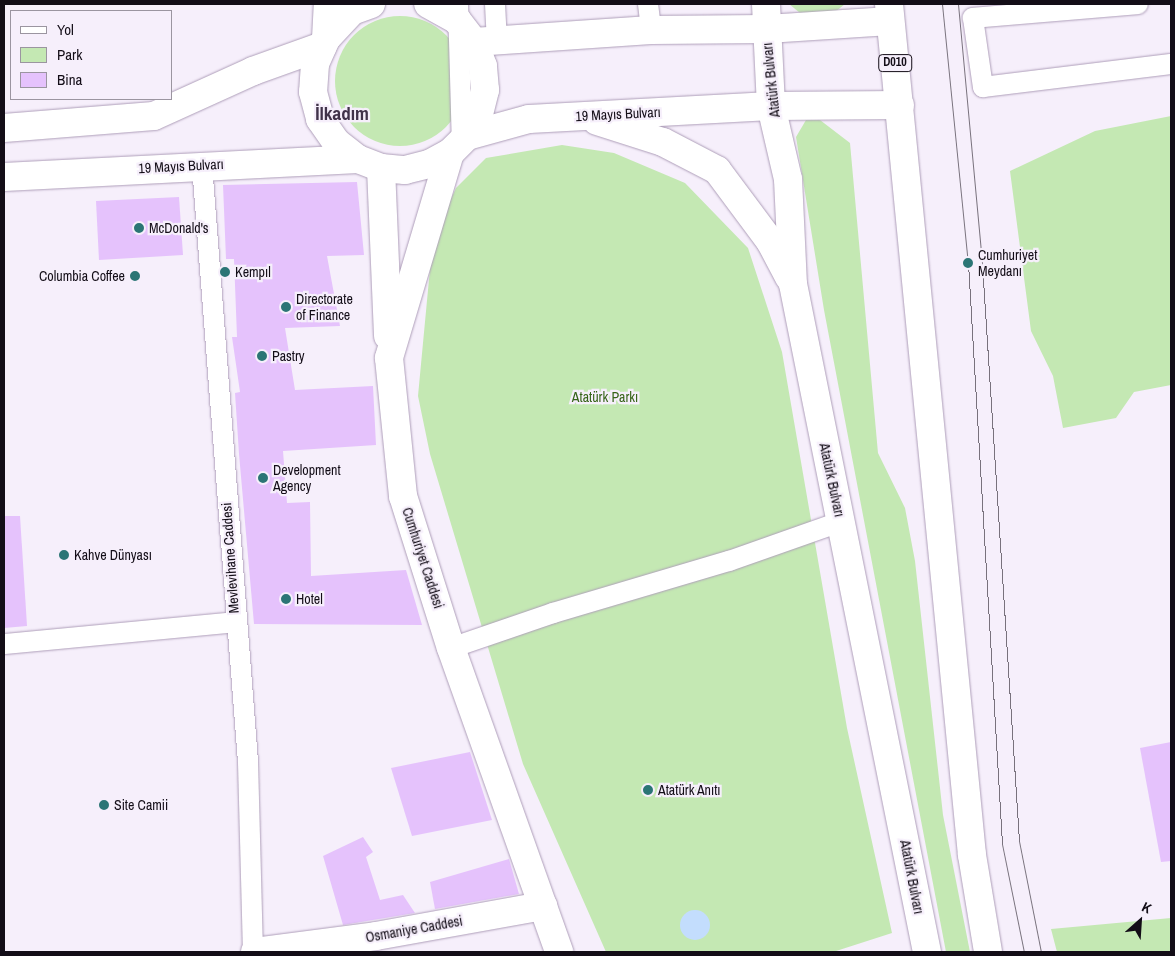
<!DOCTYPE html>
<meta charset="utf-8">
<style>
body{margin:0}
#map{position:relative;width:1175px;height:956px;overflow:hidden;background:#f6effb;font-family:"Archivo Narrow",sans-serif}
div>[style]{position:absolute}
.green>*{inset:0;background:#c4e8b3}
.round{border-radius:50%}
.water>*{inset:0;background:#c3ddfd}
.building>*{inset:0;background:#e5c2fc}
.roads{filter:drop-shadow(0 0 1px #ae9eb9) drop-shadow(0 0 1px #ae9eb9)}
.street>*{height:20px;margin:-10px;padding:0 10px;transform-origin:10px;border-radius:10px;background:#fff}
.secondary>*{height:28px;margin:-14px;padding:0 14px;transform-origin:14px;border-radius:14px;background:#fff}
.primary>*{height:28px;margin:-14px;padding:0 14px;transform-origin:14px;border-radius:14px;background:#fff}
.tram>*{height:1px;margin:-0.5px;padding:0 0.5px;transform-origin:0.5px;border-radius:0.5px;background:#79727d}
.dots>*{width:14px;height:14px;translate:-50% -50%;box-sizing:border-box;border:2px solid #f6effb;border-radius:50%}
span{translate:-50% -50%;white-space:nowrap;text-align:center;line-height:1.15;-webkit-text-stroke:4.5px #f6effb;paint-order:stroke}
.shield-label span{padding:1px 4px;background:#f6effb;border:1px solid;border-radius:4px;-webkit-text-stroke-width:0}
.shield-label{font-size:12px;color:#130d17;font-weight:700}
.street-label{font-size:14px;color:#130d17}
.poi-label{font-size:14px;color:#130d17}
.left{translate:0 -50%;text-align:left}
.right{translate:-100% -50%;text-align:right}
.park-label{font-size:14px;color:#366418}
.district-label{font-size:19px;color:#41334a;font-weight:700}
.frame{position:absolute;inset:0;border:5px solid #130d17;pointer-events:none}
.legend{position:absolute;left:10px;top:10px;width:162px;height:90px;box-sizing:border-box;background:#f6effb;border:1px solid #9b95a0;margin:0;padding:6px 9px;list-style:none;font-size:15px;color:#130d17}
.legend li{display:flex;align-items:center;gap:10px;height:25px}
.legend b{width:25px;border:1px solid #9b95a0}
.north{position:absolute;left:1115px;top:896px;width:50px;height:50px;-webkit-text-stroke:4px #f6effb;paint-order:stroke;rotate:26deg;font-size:14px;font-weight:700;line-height:20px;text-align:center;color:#130d17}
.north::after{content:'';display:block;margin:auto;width:18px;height:22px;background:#130d17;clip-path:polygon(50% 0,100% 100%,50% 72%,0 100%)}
</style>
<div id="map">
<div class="green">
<div style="clip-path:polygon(789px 4px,845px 4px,835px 12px,805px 17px)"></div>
<div class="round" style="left:335px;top:16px;width:130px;height:130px"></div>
<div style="clip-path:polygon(1171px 116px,1171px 385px,1134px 392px,1116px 418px,1063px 428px,1053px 376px,1031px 331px,1010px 171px,1095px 131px)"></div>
<div style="clip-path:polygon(806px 120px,820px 120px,850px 143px,878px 453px,905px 508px,915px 561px,943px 815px,970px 952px,946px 952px,824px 310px,796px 137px)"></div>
<div style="clip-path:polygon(562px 145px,614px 153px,685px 183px,748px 248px,782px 352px,847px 728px,892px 933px,833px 952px,606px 952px,523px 764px,430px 454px,418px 396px,433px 237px,456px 188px,486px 158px)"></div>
<div style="clip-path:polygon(1171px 918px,1171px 952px,1057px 952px,1051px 929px)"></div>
</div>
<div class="water">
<div class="round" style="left:680px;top:910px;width:30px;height:30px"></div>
</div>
<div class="building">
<div style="clip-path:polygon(357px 182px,364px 255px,327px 256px,340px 326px,285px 328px,295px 390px,373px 386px,376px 445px,283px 451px,287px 503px,310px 502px,311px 576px,406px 570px,422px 625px,254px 624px,239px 454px,235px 393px,240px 392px,232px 337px,237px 337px,234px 259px,226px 259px,223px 185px)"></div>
<div style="clip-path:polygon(179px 197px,183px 255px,99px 260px,96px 201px)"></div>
<div style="clip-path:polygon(4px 516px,20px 516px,27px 626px,4px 628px)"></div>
<div style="clip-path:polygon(1171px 742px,1171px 861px,1161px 862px,1140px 748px)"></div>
<div style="clip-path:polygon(470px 752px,492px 820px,412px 836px,391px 768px)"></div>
<div style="clip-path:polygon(363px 837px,373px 852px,366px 857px,380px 900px,403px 895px,415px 913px,343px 925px,323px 856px)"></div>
<div style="clip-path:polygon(509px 859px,519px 894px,435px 909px,430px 882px)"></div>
</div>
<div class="roads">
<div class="street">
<div style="left:458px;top:4px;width:140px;rotate:88.4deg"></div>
<div style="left:495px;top:4px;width:36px;rotate:87deg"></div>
<div style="left:648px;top:4px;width:26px;rotate:83deg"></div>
<div style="left:1138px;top:4px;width:166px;rotate:175.2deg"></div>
<div style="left:973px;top:18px;width:70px;rotate:81.8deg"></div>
<div style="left:983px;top:87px;width:189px;rotate:-7deg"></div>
<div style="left:202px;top:165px;width:599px;rotate:85.59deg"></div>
<div style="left:248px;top:762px;width:190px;rotate:88.5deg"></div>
<div style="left:4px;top:644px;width:232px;rotate:-5.4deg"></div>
<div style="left:451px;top:648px;width:108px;rotate:-18.9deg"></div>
<div style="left:553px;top:613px;width:184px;rotate:-16.5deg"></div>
<div style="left:729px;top:561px;width:118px;rotate:-19.4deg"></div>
</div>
<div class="secondary">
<div style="left:326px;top:39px;width:35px;rotate:-87deg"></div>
<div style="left:450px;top:153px;width:214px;rotate:106.6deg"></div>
<div style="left:389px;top:358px;width:139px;rotate:84.2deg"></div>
<div style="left:403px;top:496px;width:159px;rotate:72.5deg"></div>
<div style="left:451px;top:648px;width:323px;rotate:70.4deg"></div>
<div style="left:381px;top:168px;width:168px;rotate:87.6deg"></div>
<div style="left:255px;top:952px;width:122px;rotate:-7.5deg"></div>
<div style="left:376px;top:936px;width:170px;rotate:-10.2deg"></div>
</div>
<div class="primary">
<div style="left:371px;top:4px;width:20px;rotate:160deg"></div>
<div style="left:352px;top:11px;width:38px;rotate:133deg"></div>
<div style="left:326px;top:39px;width:27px;rotate:114deg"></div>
<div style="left:315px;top:64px;width:28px;rotate:94deg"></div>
<div style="left:313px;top:92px;width:28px;rotate:75deg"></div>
<div style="left:320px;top:119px;width:28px;rotate:55deg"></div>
<div style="left:336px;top:142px;width:28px;rotate:38deg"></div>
<div style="left:358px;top:159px;width:25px;rotate:21deg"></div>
<div style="left:381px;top:168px;width:24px;rotate:5deg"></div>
<div style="left:405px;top:170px;width:25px;rotate:-14deg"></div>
<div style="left:429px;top:164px;width:24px;rotate:-28deg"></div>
<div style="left:450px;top:153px;width:24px;rotate:-45deg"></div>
<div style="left:467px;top:136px;width:25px;rotate:-61deg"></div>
<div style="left:479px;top:114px;width:25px;rotate:-76deg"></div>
<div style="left:485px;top:90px;width:24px;rotate:-95deg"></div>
<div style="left:483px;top:66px;width:26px;rotate:-111deg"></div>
<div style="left:474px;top:42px;width:28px;rotate:-128deg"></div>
<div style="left:457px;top:20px;width:33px;rotate:-151deg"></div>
<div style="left:766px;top:4px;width:102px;rotate:87.2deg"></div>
<div style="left:771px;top:106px;width:75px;rotate:76.9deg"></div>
<div style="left:788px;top:179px;width:105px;rotate:87.3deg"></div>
<div style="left:793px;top:284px;width:681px;rotate:78.66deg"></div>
<div style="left:889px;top:4px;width:855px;rotate:84.43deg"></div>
<div style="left:972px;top:855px;width:98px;rotate:80.6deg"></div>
<div style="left:474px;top:42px;width:177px;rotate:-3.9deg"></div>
<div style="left:651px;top:30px;width:116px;rotate:-0.5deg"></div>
<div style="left:767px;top:29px;width:123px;rotate:-3.7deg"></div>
<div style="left:597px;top:121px;width:69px;rotate:17.7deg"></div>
<div style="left:663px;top:142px;width:61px;rotate:27.4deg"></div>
<div style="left:717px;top:170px;width:89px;rotate:53.3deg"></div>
<div style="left:770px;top:241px;width:41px;rotate:62.2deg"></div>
<div style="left:4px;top:128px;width:150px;rotate:-4.6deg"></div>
<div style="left:154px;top:116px;width:109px;rotate:-24.4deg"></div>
<div style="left:253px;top:71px;width:74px;rotate:-19.7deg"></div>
<div style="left:467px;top:136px;width:64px;rotate:-15.3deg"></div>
<div style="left:529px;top:119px;width:242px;rotate:-3.1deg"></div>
<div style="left:771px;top:106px;width:129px;rotate:-0.4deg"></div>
<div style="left:4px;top:177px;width:354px;rotate:-2.9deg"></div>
</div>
</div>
<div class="tram">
<div style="left:942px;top:4px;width:260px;rotate:84.3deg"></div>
<div style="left:968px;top:263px;width:582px;rotate:86.65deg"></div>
<div style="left:1002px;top:844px;width:110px;rotate:78.5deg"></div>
<div style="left:958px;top:4px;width:261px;rotate:84.7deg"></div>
<div style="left:982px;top:264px;width:578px;rotate:86.33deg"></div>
<div style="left:1019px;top:841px;width:113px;rotate:78.8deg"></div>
</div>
<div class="dots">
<div style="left:139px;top:228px;background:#2b7575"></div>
<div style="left:968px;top:263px;background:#2b7575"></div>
<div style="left:225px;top:272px;background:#2b7575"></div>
<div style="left:135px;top:276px;background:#2b7575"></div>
<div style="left:286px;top:307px;background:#2b7575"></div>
<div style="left:262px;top:356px;background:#2b7575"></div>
<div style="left:263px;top:478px;background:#2b7575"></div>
<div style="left:64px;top:555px;background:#2b7575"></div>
<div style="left:286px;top:599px;background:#2b7575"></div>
<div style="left:648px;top:790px;background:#2b7575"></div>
<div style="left:104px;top:805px;background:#2b7575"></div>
</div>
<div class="shield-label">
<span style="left:895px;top:63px">D010</span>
</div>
<div class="street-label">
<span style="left:771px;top:80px;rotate:-96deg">Atatürk Bulvarı</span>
<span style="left:618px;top:114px;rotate:-3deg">19 Mayıs Bulvarı</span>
<span style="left:181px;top:166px;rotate:-3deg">19 Mayıs Bulvarı</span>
<span style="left:832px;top:480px;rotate:78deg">Atatürk Bulvarı</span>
<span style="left:230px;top:558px;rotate:-94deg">Mevlevihane Caddesi</span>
<span style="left:423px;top:558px;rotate:72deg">Cumhuriyet Caddesi</span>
<span style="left:912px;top:877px;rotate:79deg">Atatürk Bulvarı</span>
<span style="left:414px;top:929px;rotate:-10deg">Osmaniye Caddesi</span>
</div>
<div class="poi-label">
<span class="left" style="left:149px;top:228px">McDonald's</span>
<span class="left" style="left:978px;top:263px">Cumhuriyet<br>Meydanı</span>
<span class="left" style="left:235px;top:272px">Kempıl</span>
<span class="right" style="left:125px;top:276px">Columbia Coffee</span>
<span class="left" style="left:296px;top:307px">Directorate<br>of Finance</span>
<span class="left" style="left:272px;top:356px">Pastry</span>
<span class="left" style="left:273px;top:478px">Development<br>Agency</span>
<span class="left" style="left:74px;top:555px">Kahve Dünyası</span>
<span class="left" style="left:296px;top:599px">Hotel</span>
<span class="left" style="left:658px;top:790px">Atatürk Anıtı</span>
<span class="left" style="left:114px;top:805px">Site Camii</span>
</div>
<div class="park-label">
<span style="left:605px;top:397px">Atatürk Parkı</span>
</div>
<div class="district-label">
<span style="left:342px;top:114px">İlkadım</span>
</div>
<div class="frame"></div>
<ul class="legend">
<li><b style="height:6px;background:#fff"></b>Yol</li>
<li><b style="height:14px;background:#c4e8b3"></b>Park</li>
<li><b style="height:14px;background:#e5c2fc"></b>Bina</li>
</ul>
<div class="north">K</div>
</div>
